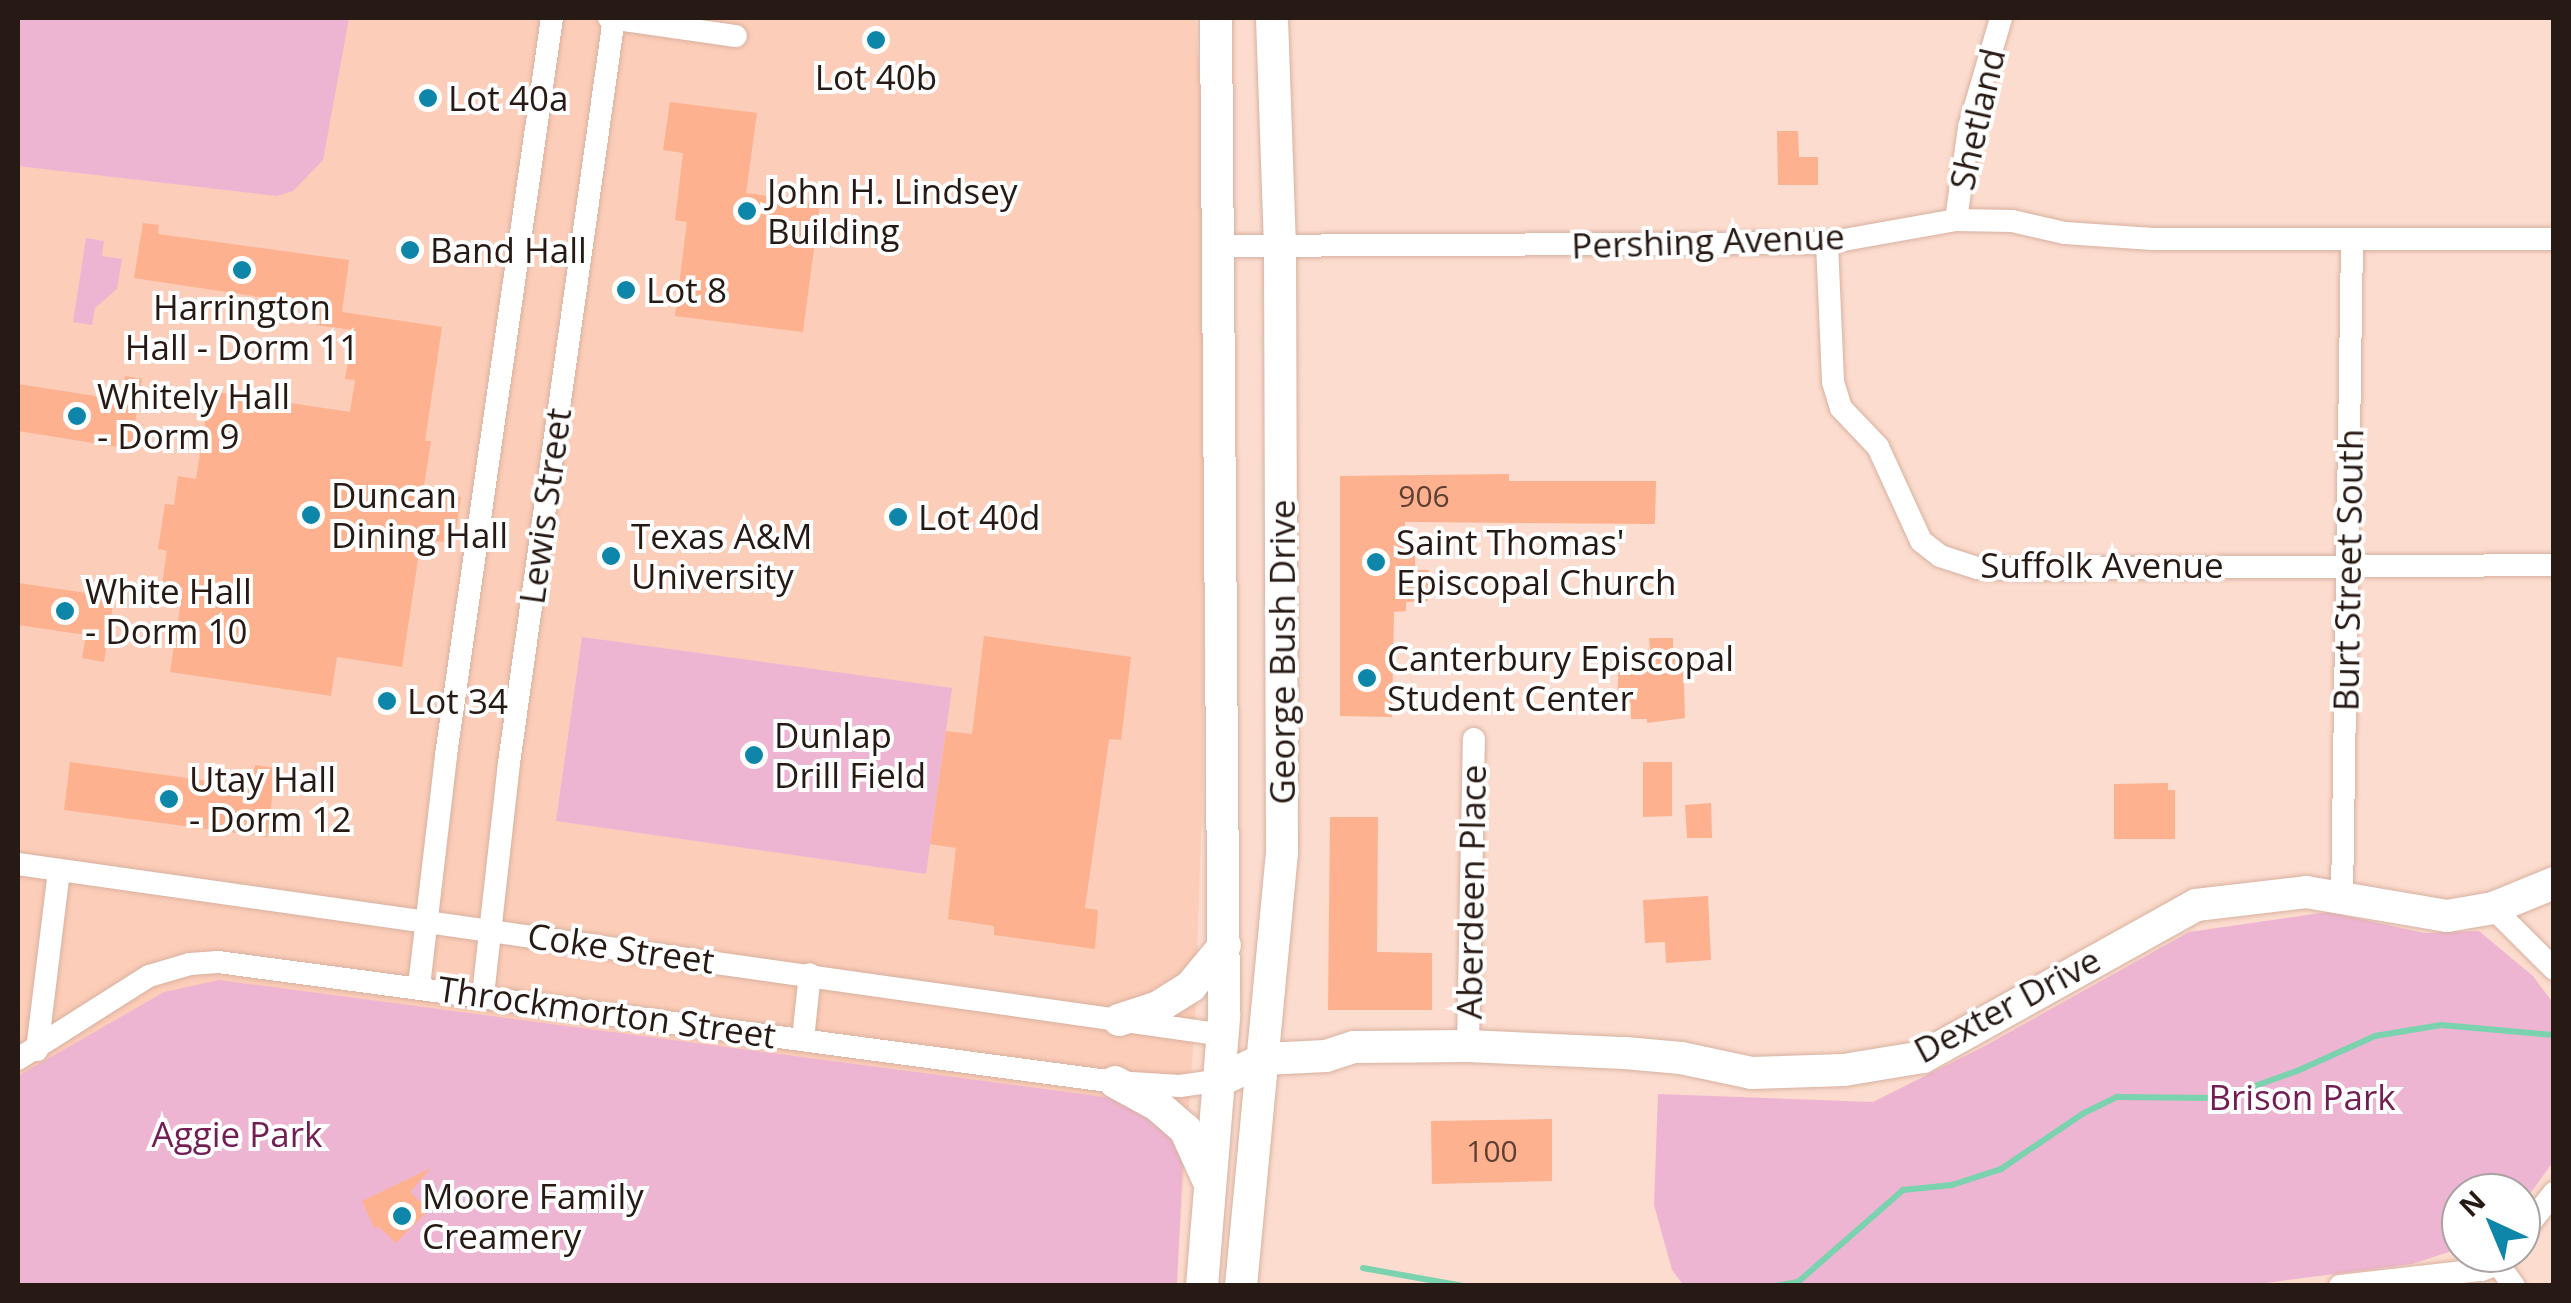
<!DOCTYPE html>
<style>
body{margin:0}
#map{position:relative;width:2571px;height:1303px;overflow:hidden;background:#fcdcce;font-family:"Open Sans",sans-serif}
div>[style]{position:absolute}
.built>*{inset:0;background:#fccdb8}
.green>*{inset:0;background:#eeb5d3}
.stream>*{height:6px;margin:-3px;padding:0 3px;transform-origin:3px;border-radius:3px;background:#7ad2ae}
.building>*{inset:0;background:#fdb18e}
.roads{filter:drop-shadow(0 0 2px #d7b1a0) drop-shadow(0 0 2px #d7b1a0)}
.street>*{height:22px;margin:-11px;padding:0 11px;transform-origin:11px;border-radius:11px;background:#fff}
.secondary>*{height:32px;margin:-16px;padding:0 16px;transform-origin:16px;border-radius:16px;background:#fff}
.dots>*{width:28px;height:28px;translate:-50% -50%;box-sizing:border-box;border:5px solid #fff;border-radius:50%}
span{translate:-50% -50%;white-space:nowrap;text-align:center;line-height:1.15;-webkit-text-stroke:8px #fff;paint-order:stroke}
.number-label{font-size:30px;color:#5c3f32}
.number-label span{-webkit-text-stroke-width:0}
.poi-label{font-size:35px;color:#271913}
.left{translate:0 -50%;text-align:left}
.street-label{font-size:35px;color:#271913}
.park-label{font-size:35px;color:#721e53}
.frame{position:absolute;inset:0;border:20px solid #271913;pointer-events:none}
.north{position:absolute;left:2441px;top:1173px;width:100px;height:100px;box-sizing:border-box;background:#fff;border:2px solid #a9a3a1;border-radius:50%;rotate:316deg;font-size:28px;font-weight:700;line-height:40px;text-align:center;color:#271913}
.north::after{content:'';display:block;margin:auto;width:35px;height:45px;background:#0d86aa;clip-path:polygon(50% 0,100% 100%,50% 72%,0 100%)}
</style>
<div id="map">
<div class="built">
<div style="clip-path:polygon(18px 18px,1195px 18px,1202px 118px,1204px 339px,1203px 773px,1195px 1020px,1176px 1285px,18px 1285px)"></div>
</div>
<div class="green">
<div style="clip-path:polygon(18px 18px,349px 18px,323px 160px,293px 191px,277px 196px,18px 166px)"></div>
<div style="clip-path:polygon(86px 238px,104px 241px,102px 256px,122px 259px,117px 289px,95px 308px,92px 325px,73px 322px)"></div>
<div style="clip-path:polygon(582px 637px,952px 688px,926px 874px,556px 821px)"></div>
<div style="clip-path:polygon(2328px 912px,2424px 933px,2479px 931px,2533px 976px,2553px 1003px,2553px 1162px,2521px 1206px,2521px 1193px,2461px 1193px,2461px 1248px,2412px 1264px,2242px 1286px,1684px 1286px,1672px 1270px,1654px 1205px,1658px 1094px,1873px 1102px,1983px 1047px,2189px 932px)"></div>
<div style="clip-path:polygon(219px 980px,1112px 1098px,1184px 1139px,1177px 1285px,18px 1285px,18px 1076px,164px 992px)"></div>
</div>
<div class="stream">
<div style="left:1363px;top:1268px;width:102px;rotate:10.2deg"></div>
<div style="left:1775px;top:1286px;width:23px;rotate:-10deg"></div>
<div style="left:1798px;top:1282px;width:140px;rotate:-41.2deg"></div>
<div style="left:1903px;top:1190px;width:49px;rotate:-5.8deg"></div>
<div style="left:1952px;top:1185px;width:52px;rotate:-18.1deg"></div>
<div style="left:2001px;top:1169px;width:100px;rotate:-34deg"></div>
<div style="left:2084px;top:1113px;width:37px;rotate:-26deg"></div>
<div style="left:2117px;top:1097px;width:104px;rotate:0.6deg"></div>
<div style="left:2221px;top:1098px;width:81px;rotate:-19.6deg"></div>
<div style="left:2297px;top:1071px;width:85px;rotate:-24.2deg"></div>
<div style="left:2375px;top:1036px;width:67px;rotate:-9.5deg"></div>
<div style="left:2441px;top:1025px;width:113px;rotate:5.1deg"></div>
</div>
<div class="building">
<div style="clip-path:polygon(670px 102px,757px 113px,746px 193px,820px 203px,803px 332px,675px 316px,687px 222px,675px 220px,683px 153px,663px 150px)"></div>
<div style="clip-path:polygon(1777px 131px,1798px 131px,1799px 157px,1818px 157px,1818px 185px,1778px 185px)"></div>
<div style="clip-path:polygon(143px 223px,159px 225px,158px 234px,349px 260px,342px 312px,442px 327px,425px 441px,431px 441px,423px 492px,461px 497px,454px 543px,421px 539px,402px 667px,337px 657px,331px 696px,170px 672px,183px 588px,162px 585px,167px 551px,158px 549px,165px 504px,174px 505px,178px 476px,196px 479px,210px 391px,350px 412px,355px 380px,345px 379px,353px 330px,316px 325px,319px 306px,134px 278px)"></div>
<div style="clip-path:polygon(125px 376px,142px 379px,131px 449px,18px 431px,18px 384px,121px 400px)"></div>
<div style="clip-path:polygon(1509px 474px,1509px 481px,1656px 481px,1655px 524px,1405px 522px,1405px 554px,1415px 554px,1415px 570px,1429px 570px,1428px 601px,1406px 602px,1406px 611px,1394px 612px,1392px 717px,1340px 716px,1340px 476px)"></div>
<div style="clip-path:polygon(18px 583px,114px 597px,104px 662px,82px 658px,86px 635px,18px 625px)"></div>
<div style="clip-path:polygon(984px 636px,1131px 657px,1121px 740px,1109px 739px,1085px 908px,1098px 910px,1095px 949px,994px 935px,994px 926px,948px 919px,956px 848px,930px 844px,946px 731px,972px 734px)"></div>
<div style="clip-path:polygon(1649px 638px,1673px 638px,1673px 651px,1683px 651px,1685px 718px,1647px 723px,1647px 719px,1631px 719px,1631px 703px,1617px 703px,1619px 659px,1636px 659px,1636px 650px,1650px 650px)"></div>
<div style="clip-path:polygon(70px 762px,252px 787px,255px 765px,276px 768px,267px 837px,64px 810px)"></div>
<div style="clip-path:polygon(1643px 762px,1672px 762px,1672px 816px,1643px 817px)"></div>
<div style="clip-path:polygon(2168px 783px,2168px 790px,2175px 790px,2175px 839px,2114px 839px,2114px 784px)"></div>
<div style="clip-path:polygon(1711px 803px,1712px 838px,1687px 838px,1685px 805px)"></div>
<div style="clip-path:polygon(1330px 817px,1378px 817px,1377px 952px,1432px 953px,1432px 1010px,1328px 1010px)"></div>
<div style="clip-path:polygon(1708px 896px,1711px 960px,1666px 963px,1665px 942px,1645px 943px,1643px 900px)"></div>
<div style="clip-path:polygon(1552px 1119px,1552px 1181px,1432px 1184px,1431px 1121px)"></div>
<div style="clip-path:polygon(431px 1168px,410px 1192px,429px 1210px,396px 1243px,378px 1226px,375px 1229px,362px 1201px)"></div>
</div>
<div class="roads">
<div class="street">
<div style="left:609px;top:18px;width:128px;rotate:8.1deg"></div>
<div style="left:1956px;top:220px;width:94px;rotate:-82deg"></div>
<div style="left:1969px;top:127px;width:114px;rotate:-73.6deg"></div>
<div style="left:1827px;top:243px;width:139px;rotate:87.5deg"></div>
<div style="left:1833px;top:382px;width:27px;rotate:73deg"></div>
<div style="left:1841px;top:408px;width:54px;rotate:46.5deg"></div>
<div style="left:1878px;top:447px;width:103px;rotate:65.4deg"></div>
<div style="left:1921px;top:541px;width:24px;rotate:38deg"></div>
<div style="left:1940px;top:556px;width:39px;rotate:18deg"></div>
<div style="left:1977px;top:568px;width:42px;rotate:1.4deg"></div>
<div style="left:2019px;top:569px;width:535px;rotate:-0.43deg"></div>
<div style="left:1220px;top:246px;width:607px;rotate:-0.28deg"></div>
<div style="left:1827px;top:243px;width:131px;rotate:-10.1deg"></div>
<div style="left:1956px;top:220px;width:56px;rotate:1deg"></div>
<div style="left:2012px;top:221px;width:54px;rotate:12.8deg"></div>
<div style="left:2065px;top:233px;width:88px;rotate:3.9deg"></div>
<div style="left:2153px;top:239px;width:401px"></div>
<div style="left:18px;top:864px;width:1218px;rotate:8.07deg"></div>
<div style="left:2342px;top:899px;width:659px;rotate:-89.13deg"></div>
<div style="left:2493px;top:908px;width:86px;rotate:45deg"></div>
<div style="left:419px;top:986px;width:233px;rotate:-83.3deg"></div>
<div style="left:446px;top:755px;width:745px;rotate:-81.82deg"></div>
<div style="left:483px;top:995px;width:233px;rotate:-83.6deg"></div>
<div style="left:509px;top:763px;width:752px;rotate:-81.98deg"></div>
<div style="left:803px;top:1039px;width:65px;rotate:-83.9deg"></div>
<div style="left:1468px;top:1046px;width:307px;rotate:-88.9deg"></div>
<div style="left:37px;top:1050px;width:181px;rotate:-83deg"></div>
<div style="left:18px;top:1059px;width:155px;rotate:-32.4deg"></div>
<div style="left:149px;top:976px;width:43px;rotate:-16.3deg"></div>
<div style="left:190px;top:964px;width:28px;rotate:-4deg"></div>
<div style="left:218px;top:962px;width:905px;rotate:7.62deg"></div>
<div style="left:1115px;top:1082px;width:65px;rotate:3.5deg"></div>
<div style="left:1180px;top:1086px;width:41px;rotate:-8.3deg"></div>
<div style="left:2521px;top:1234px;width:53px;rotate:-51.2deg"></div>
<div style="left:2498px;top:1264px;width:27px;rotate:54deg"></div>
<div style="left:2340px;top:1286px;width:142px;rotate:-6.5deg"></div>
<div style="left:2481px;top:1270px;width:18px;rotate:-19deg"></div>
<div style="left:2498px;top:1264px;width:14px;rotate:-54deg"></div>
</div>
<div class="secondary">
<div style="left:1119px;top:1020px;width:41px;rotate:-18.4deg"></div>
<div style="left:1158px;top:1007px;width:39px;rotate:-32deg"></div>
<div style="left:1191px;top:986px;width:53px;rotate:-50.3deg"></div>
<div style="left:1221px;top:1080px;width:48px;rotate:-26deg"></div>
<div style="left:1264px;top:1059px;width:62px;rotate:-2.8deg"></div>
<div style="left:1326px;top:1056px;width:29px;rotate:-18deg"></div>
<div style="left:1354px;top:1047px;width:114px;rotate:-0.5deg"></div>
<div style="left:1468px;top:1046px;width:157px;rotate:2.6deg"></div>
<div style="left:1625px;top:1053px;width:56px;rotate:5.1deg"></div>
<div style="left:1681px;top:1058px;width:73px;rotate:11.9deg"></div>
<div style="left:1752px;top:1073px;width:92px;rotate:-1.9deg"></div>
<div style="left:1844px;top:1070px;width:80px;rotate:-9.3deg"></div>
<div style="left:1923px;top:1057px;width:312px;rotate:-29.1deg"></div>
<div style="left:2196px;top:905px;width:111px;rotate:-6.7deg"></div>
<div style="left:2306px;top:892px;width:143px;rotate:9.7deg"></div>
<div style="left:2447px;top:916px;width:47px;rotate:-9.9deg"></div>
<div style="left:2493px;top:908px;width:66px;rotate:-22.3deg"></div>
<div style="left:1115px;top:1082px;width:48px;rotate:28.7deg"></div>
<div style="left:1157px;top:1105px;width:37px;rotate:41deg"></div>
<div style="left:1185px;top:1129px;width:60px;rotate:65.6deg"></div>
<div style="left:1202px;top:1286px;width:271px;rotate:-85.3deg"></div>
<div style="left:1224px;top:1016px;width:998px;rotate:-90.46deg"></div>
<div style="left:1241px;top:1286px;width:435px;rotate:-84.6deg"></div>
<div style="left:1282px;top:853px;width:606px;rotate:-90.19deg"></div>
<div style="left:1280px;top:247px;width:229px;rotate:-92deg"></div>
</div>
</div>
<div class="dots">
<div style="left:876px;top:40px;background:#0d86aa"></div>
<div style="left:428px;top:98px;background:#0d86aa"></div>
<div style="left:747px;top:211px;background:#0d86aa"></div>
<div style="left:410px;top:250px;background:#0d86aa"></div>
<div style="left:242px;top:270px;background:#0d86aa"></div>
<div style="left:626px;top:290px;background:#0d86aa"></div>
<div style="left:77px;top:416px;background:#0d86aa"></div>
<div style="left:311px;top:515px;background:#0d86aa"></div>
<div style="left:898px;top:517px;background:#0d86aa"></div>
<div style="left:611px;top:556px;background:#0d86aa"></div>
<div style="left:1376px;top:562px;background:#0d86aa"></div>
<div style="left:65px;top:611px;background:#0d86aa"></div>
<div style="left:1367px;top:678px;background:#0d86aa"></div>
<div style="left:387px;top:701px;background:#0d86aa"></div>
<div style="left:754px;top:755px;background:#0d86aa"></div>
<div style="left:169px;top:799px;background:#0d86aa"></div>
<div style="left:402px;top:1216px;background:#0d86aa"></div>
</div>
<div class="number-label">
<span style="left:1424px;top:496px">906</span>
<span style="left:1492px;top:1151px">100</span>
</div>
<div class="poi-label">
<span style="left:876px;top:77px">Lot 40b</span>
<span class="left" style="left:448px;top:98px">Lot 40a</span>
<span class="left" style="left:767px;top:211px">John H. Lindsey<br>Building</span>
<span class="left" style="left:430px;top:250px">Band Hall</span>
<span class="left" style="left:646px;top:290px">Lot 8</span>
<span style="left:242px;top:327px">Harrington<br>Hall - Dorm 11</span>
<span class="left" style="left:97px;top:416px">Whitely Hall<br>- Dorm 9</span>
<span class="left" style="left:331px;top:515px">Duncan<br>Dining Hall</span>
<span class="left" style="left:918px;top:517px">Lot 40d</span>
<span class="left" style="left:631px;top:556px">Texas A&amp;M<br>University</span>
<span class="left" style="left:1396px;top:562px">Saint Thomas'<br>Episcopal Church</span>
<span class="left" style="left:85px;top:611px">White Hall<br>- Dorm 10</span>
<span class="left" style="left:1387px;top:678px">Canterbury Episcopal<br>Student Center</span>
<span class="left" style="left:407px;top:701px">Lot 34</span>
<span class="left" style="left:774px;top:755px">Dunlap<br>Drill Field</span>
<span class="left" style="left:189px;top:799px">Utay Hall<br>- Dorm 12</span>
<span class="left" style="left:422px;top:1216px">Moore Family<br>Creamery</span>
</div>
<div class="street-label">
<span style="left:1977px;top:119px;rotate:-77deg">Shetland</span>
<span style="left:1708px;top:241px;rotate:-2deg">Pershing Avenue</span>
<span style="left:545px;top:506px;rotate:-82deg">Lewis Street</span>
<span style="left:2102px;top:565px">Suffolk Avenue</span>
<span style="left:2348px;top:570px;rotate:-89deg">Burt Street South</span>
<span style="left:1282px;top:652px;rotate:-90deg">George Bush Drive</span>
<span style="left:1471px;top:892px;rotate:-89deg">Aberdeen Place</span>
<span style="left:621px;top:948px;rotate:8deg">Coke Street</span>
<span style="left:2007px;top:1005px;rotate:-28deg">Dexter Drive</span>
<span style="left:607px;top:1012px;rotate:8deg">Throckmorton Street</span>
</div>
<div class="park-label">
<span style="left:2302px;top:1097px">Brison Park</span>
<span style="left:237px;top:1134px">Aggie Park</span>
</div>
<div class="frame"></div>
<div class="north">N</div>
</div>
